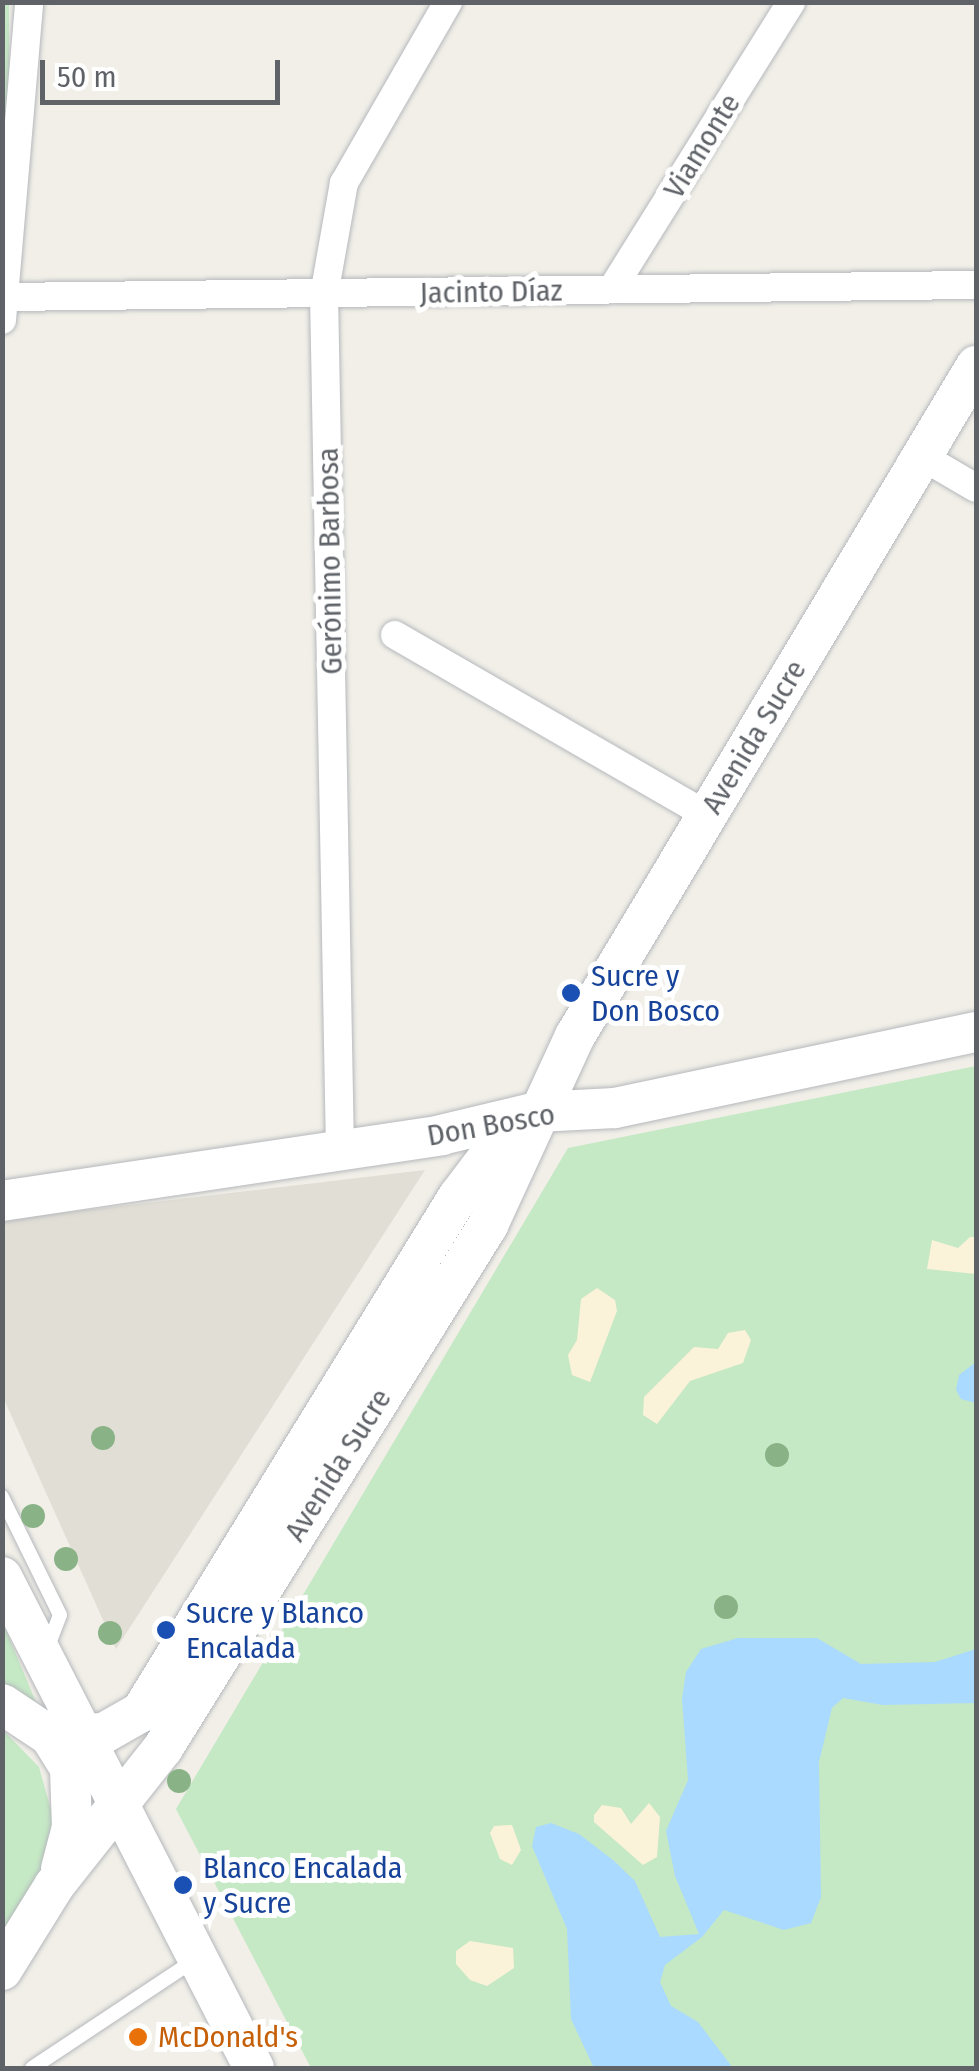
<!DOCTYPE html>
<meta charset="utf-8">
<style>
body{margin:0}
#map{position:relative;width:979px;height:2071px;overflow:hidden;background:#f1efe8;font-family:"Fira Sans Condensed",sans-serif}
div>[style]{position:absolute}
.education>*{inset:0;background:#e1ded6}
.green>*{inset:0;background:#c5e8c5}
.sand>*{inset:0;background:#fbf3d9}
.water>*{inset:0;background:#aadaff}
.roads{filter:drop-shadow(0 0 2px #b5b8bc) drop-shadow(0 0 2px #b5b8bc)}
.lane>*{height:14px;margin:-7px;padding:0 7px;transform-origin:7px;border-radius:7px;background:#fff}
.street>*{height:28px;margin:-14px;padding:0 14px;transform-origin:14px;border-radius:14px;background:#fff}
.secondary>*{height:40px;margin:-20px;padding:0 20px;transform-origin:20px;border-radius:20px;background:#fff}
.trees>*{width:24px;height:24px;margin:-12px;border-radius:50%;background:#89b387}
.dots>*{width:28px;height:28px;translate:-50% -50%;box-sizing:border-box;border:5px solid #fff;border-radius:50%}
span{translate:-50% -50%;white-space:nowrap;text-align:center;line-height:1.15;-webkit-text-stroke:10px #fff;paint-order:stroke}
.street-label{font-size:30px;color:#5f6368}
.transit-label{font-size:30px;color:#164399}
.left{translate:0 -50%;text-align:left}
.food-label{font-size:30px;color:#c56008}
.frame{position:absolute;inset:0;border:5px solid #5f6368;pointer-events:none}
.scale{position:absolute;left:40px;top:60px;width:240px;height:45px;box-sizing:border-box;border:5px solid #5f6368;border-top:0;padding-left:12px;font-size:30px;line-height:35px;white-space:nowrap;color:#5f6368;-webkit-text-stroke:8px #fff;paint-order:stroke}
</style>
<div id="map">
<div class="education">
<div style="clip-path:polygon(425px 1170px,116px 1649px,3px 1397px,2px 1220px)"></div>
</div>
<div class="green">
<div style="clip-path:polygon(9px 2px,9px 102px,3px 153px,2px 3px)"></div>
<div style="clip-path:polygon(976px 1066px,976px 2068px,311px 2068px,176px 1809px,568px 1148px)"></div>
<div style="clip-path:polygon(3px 1623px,38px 1707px,3px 1690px)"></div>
<div style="clip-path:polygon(2px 1729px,39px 1767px,55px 1824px,43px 1883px,3px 1929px)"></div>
</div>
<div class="sand">
<div style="clip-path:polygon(970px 1237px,976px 1237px,976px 1274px,927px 1269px,932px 1240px,958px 1248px)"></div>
<div style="clip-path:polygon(597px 1288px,615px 1300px,617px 1311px,590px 1382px,572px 1375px,568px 1355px,577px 1340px,581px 1299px)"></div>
<div style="clip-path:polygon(745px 1330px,751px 1340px,743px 1363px,690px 1381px,657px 1424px,643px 1415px,644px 1397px,694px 1347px,718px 1349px,728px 1333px)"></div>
<div style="clip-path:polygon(649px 1803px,660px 1817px,657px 1857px,643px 1865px,594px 1822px,594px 1815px,602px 1805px,621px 1808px,631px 1824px)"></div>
<div style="clip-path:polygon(512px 1825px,521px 1850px,512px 1865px,500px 1859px,490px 1833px,494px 1826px)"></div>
<div style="clip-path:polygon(470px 1941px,513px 1948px,514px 1968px,487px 1986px,470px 1980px,456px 1964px,456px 1951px)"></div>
</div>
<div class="water">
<div style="clip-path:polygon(976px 1362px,976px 1403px,961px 1399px,956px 1390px,959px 1375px)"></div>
<div style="clip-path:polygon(738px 1638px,817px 1638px,861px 1664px,935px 1662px,976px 1649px,976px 1703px,883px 1705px,843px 1698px,832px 1708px,819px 1762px,821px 1897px,811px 1923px,784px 1930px,724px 1910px,702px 1937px,665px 1965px,660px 1982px,671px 2006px,698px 2022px,733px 2068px,594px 2068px,571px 2019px,567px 1929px,532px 1846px,536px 1827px,551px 1823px,579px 1834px,613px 1860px,635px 1881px,660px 1937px,699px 1934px,675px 1876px,666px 1831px,688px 1780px,682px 1699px,686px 1672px,701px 1649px)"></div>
</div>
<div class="roads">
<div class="lane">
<div style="left:2px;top:1497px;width:131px;rotate:63.8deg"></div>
<div style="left:60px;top:1615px;width:36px;rotate:111deg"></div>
<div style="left:32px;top:2068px;width:197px;rotate:-33.6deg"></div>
</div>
<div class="street">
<div style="left:612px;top:289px;width:338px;rotate:-58deg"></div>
<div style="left:5px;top:297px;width:971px;rotate:-0.71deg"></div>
<div style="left:2px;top:320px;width:319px;rotate:-85.1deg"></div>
<div style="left:923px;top:457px;width:61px;rotate:30.3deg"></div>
<div style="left:395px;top:635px;width:360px;rotate:30deg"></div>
<div style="left:340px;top:1150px;width:855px;rotate:-91.07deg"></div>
<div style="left:324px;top:295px;width:114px;rotate:-79.9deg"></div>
<div style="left:344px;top:183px;width:209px;rotate:-60.1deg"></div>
</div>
<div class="secondary">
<div style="left:2px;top:1201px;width:444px;rotate:-8.5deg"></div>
<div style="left:441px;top:1135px;width:99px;rotate:-13.5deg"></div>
<div style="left:537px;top:1112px;width:78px;rotate:-2.9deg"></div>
<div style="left:615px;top:1108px;width:369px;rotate:-11.9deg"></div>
<div style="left:2px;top:1577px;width:552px;rotate:62.83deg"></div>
<div style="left:2px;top:1704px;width:58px;rotate:33.7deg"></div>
<div style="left:50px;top:1736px;width:38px;rotate:58deg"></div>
<div style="left:70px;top:1768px;width:59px;rotate:88.1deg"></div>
<div style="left:72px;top:1827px;width:43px;rotate:104.7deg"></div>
<div style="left:50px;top:1736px;width:54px;rotate:-3.2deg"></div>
<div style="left:104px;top:1733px;width:43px;rotate:-29.6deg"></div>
<div style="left:141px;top:1712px;width:605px;rotate:-58.39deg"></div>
<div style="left:458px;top:1197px;width:68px;rotate:-52.8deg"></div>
<div style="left:499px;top:1143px;width:40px;rotate:-39deg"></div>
<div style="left:2px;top:1970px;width:99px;rotate:-58.2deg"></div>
<div style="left:54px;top:1886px;width:176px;rotate:-51.7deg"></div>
<div style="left:163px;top:1748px;width:616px;rotate:-58.14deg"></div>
<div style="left:488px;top:1225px;width:208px;rotate:-65.3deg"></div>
<div style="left:575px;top:1036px;width:781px;rotate:-59.1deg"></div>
</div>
</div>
<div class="trees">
<div style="left:103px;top:1438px"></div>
<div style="left:777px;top:1455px"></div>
<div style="left:33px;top:1516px"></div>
<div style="left:66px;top:1559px"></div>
<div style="left:726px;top:1607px"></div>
<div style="left:110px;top:1633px"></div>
<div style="left:179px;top:1781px"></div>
</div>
<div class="dots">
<div style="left:571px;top:993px;background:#1a4fb4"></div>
<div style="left:166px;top:1630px;background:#1a4fb4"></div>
<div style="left:183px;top:1885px;background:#1a4fb4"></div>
<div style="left:138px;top:2037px;background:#e8710a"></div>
</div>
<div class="street-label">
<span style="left:702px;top:146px;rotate:-58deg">Viamonte</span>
<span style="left:491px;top:292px;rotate:-1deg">Jacinto Díaz</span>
<span style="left:330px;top:561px;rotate:-91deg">Gerónimo Barbosa</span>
<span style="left:754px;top:737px;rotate:-59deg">Avenida Sucre</span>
<span style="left:491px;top:1125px;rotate:-10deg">Don Bosco</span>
<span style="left:338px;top:1465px;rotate:-58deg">Avenida Sucre</span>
</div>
<div class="transit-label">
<span class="left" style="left:591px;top:993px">Sucre y<br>Don Bosco</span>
<span class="left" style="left:186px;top:1630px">Sucre y Blanco<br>Encalada</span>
<span class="left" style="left:203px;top:1885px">Blanco Encalada<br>y Sucre</span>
</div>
<div class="food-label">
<span class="left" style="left:158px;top:2037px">McDonald's</span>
</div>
<div class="frame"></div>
<div class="scale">50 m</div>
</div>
